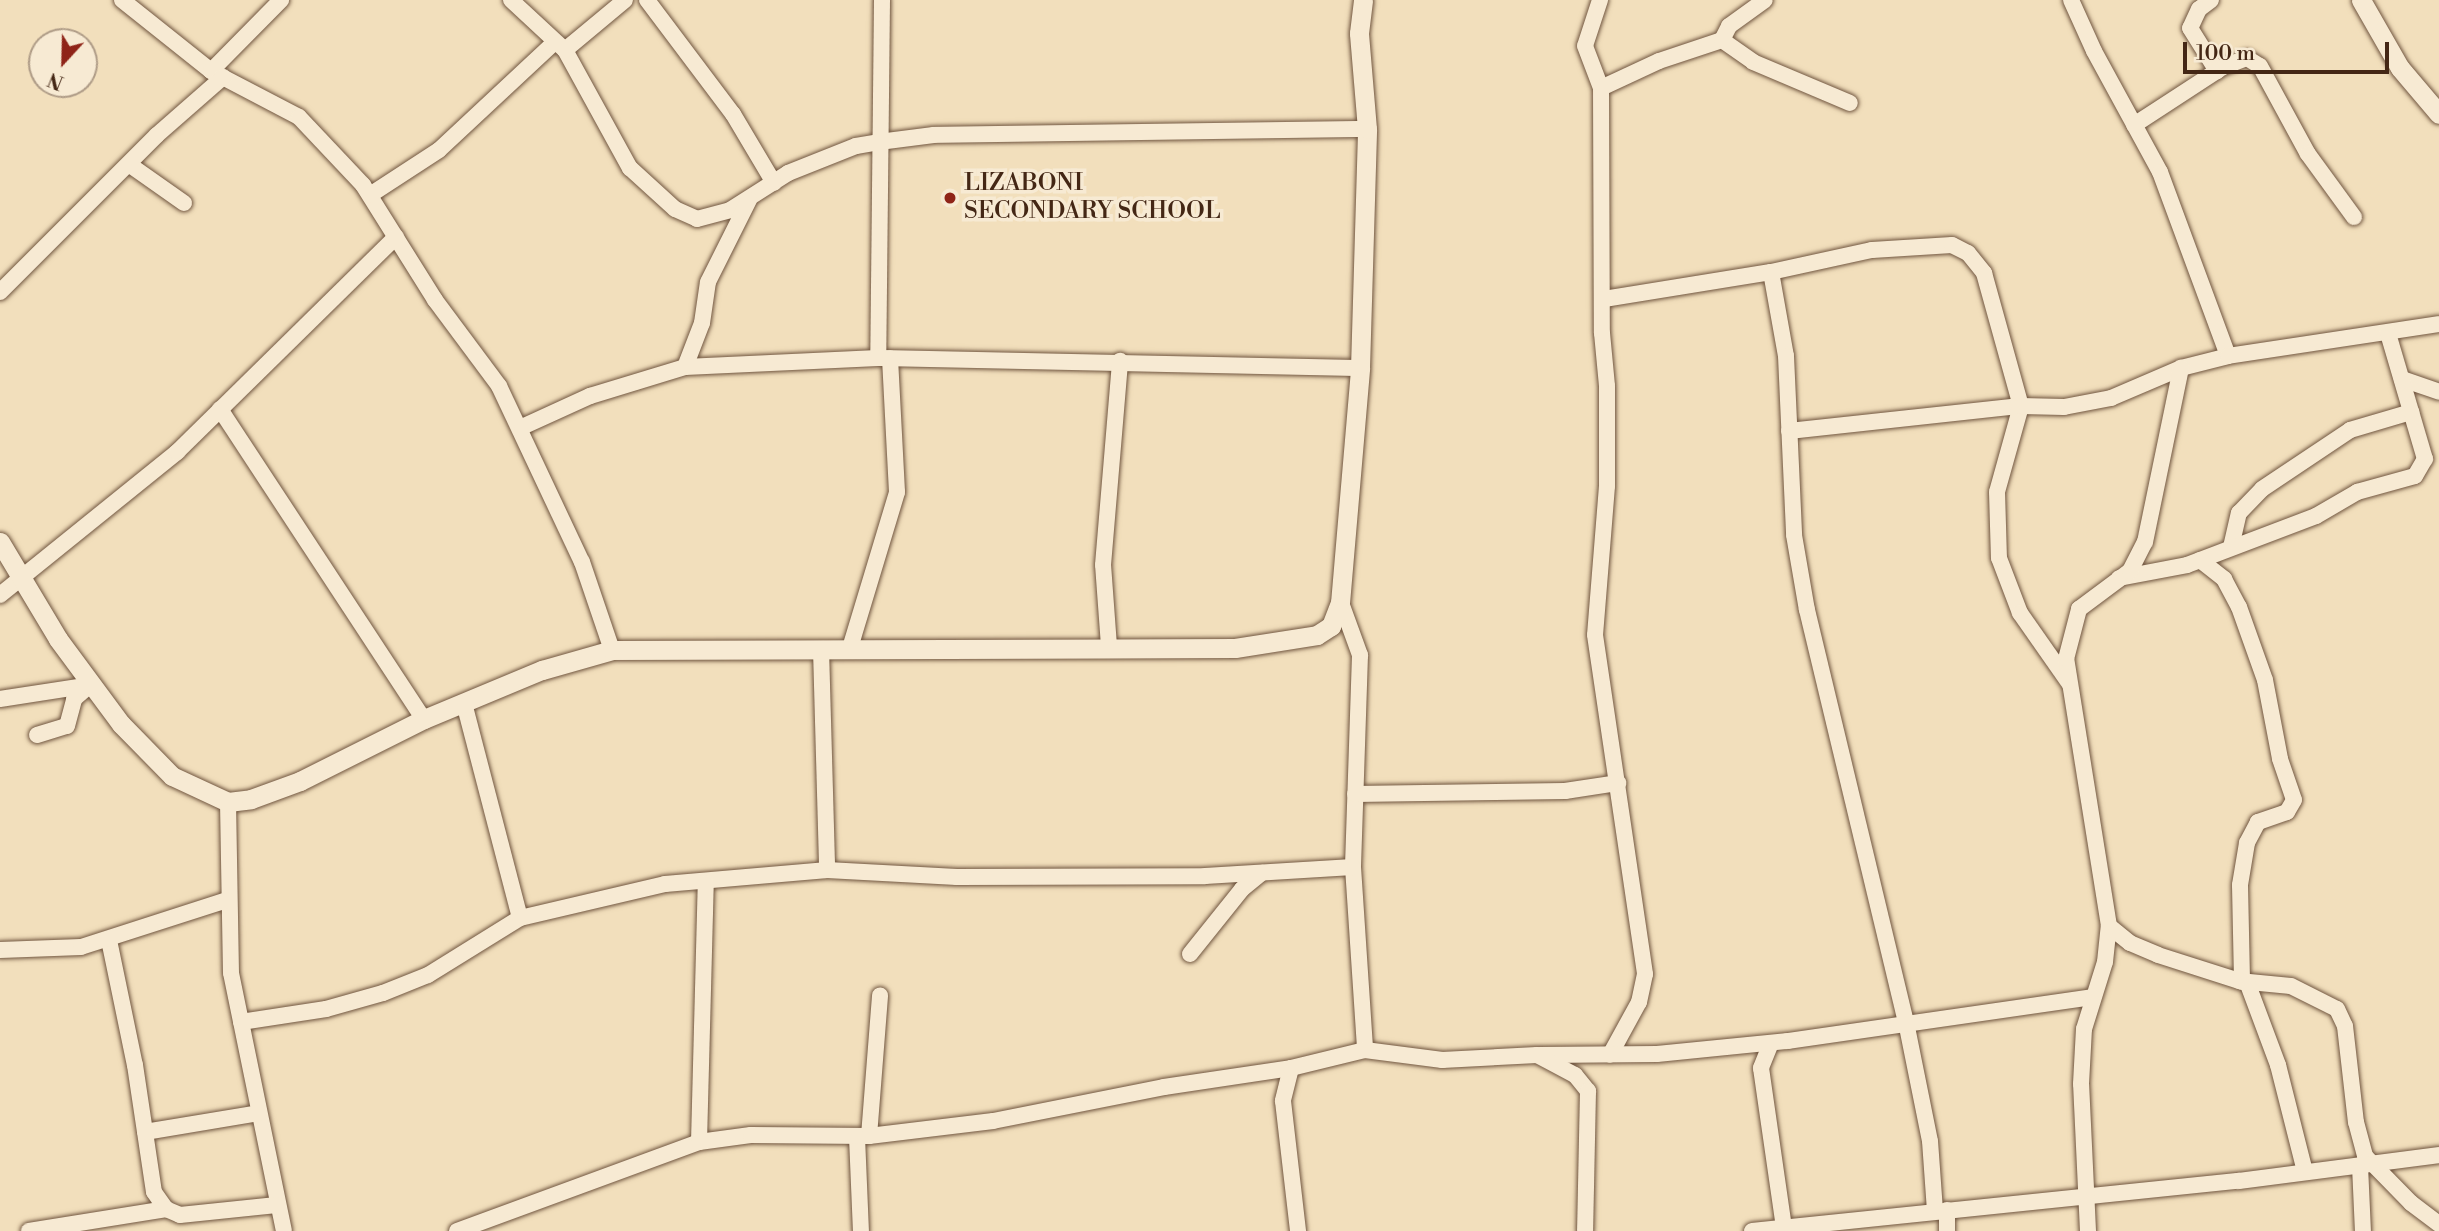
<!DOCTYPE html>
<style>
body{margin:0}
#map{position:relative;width:2439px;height:1231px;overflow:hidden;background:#f2dfbc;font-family:"Libre Bodoni",serif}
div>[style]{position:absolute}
.roads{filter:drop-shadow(0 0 2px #70553f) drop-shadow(0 0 2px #70553f)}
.minor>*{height:16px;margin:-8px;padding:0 8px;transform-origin:8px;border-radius:8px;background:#f7ead3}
.tertiary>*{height:19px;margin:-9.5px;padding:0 9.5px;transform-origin:9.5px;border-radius:9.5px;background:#f7ead3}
.dots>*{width:19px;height:19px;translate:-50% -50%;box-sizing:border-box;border:4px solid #f7ead3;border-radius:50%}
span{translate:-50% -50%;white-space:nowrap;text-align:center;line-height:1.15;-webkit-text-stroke:7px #f7ead3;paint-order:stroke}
.poi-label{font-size:24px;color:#442715}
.left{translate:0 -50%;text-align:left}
.north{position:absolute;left:28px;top:28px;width:70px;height:70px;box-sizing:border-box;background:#f7ead3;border:2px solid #af9c87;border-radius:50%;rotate:202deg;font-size:19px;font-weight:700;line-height:28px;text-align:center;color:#442715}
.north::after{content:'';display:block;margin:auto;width:24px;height:32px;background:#8f2418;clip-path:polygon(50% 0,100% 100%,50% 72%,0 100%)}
.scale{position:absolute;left:2183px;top:42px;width:206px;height:32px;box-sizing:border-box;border:4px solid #442715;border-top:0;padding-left:9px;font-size:21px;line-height:24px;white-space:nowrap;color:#442715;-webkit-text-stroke:5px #f7ead3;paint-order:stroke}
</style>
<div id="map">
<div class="roads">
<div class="minor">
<div style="left:122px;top:0;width:114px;rotate:38.6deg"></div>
<div style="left:211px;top:71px;width:99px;rotate:27.6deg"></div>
<div style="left:299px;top:117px;width:93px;rotate:46.7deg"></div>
<div style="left:363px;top:185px;width:136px;rotate:57.9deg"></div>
<div style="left:435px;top:300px;width:107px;rotate:53.3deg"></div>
<div style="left:499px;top:386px;width:195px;rotate:64.8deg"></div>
<div style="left:582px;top:562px;width:93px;rotate:71.2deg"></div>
<div style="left:511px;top:0;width:74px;rotate:42.8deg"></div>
<div style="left:565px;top:50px;width:135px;rotate:61.2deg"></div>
<div style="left:630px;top:168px;width:61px;rotate:42.3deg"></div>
<div style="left:675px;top:209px;width:24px;rotate:24deg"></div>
<div style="left:697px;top:219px;width:34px;rotate:-15deg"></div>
<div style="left:730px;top:210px;width:69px;rotate:-32.5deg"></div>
<div style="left:788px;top:173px;width:73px;rotate:-21.7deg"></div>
<div style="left:856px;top:146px;width:23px;rotate:-10deg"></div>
<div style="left:879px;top:142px;width:55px;rotate:-7.3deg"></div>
<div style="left:934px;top:135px;width:433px;rotate:-0.8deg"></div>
<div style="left:647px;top:0;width:143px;rotate:53deg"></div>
<div style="left:733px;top:114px;width:80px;rotate:59.3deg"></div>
<div style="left:882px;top:0;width:358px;rotate:90.6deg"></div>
<div style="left:878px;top:358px;width:482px;rotate:1.2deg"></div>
<div style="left:1600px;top:0;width:48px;rotate:108.1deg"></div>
<div style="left:1585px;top:46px;width:45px;rotate:69.1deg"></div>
<div style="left:1601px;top:88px;width:245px;rotate:89.8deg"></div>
<div style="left:1602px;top:333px;width:53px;rotate:84.6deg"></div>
<div style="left:1607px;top:386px;width:100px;rotate:90deg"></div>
<div style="left:1607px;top:486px;width:149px;rotate:94.6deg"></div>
<div style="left:1595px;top:635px;width:343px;rotate:81.6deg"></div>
<div style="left:1645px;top:974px;width:29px;rotate:102deg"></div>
<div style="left:1639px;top:1002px;width:60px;rotate:118.7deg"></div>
<div style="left:2071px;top:0;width:56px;rotate:65.7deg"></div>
<div style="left:2094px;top:51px;width:138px;rotate:61.4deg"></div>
<div style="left:2160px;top:172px;width:196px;rotate:69.7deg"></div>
<div style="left:2211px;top:0;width:15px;rotate:143deg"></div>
<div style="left:2199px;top:9px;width:21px;rotate:115deg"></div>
<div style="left:2190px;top:28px;width:51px;rotate:57.9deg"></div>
<div style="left:1722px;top:40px;width:38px;rotate:35deg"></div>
<div style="left:1753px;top:62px;width:105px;rotate:22.9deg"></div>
<div style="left:565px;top:50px;width:78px;rotate:-39.8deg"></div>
<div style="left:211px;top:71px;width:100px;rotate:-45.4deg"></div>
<div style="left:1601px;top:88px;width:64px;rotate:-25deg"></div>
<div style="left:1659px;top:61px;width:66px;rotate:-18.4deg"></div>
<div style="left:1722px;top:40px;width:16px;rotate:-63deg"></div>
<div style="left:1729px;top:26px;width:44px;rotate:-35.8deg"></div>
<div style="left:2134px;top:125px;width:106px;rotate:-33.1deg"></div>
<div style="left:2223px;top:67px;width:26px;rotate:-21deg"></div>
<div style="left:2247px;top:58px;width:15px;rotate:32deg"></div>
<div style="left:2260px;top:66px;width:100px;rotate:61.4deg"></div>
<div style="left:2308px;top:154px;width:78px;rotate:53.9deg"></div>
<div style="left:130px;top:165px;width:66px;rotate:35.1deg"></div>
<div style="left:370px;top:195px;width:82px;rotate:-33.1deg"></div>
<div style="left:439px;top:150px;width:158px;rotate:-43deg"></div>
<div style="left:1771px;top:272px;width:85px;rotate:79.9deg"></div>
<div style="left:1786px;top:356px;width:179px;rotate:87.4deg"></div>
<div style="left:1794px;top:535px;width:76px;rotate:80.2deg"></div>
<div style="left:1807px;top:610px;width:429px;rotate:76.5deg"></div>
<div style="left:1907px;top:1027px;width:116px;rotate:78.6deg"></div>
<div style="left:1930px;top:1141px;width:70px;rotate:85.9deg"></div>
<div style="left:0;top:292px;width:222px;rotate:-45deg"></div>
<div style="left:157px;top:135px;width:88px;rotate:-41.3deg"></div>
<div style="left:1604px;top:299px;width:169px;rotate:-9.2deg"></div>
<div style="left:1771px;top:272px;width:103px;rotate:-12.3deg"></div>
<div style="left:1872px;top:250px;width:80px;rotate:-3.6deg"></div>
<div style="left:1952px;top:245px;width:18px;rotate:27deg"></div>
<div style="left:1968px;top:253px;width:26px;rotate:51deg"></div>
<div style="left:1984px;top:273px;width:138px;rotate:74.5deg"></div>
<div style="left:2021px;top:406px;width:89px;rotate:105.6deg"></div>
<div style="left:1997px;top:492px;width:66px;rotate:88.3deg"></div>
<div style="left:1999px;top:558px;width:59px;rotate:69.1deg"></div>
<div style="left:2020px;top:613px;width:85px;rotate:55deg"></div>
<div style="left:685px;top:367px;width:47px;rotate:-68.9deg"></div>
<div style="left:702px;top:323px;width:41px;rotate:-81.7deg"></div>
<div style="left:708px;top:282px;width:92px;rotate:-63.4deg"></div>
<div style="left:2402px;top:379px;width:39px;rotate:19deg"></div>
<div style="left:220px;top:409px;width:371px;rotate:56.7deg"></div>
<div style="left:522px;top:427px;width:75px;rotate:-24.5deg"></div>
<div style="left:590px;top:396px;width:99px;rotate:-17deg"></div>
<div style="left:685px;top:367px;width:193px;rotate:-2.7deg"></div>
<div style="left:1789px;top:431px;width:233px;rotate:-6.2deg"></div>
<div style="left:2021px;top:406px;width:43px;rotate:1.3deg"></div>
<div style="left:2064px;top:407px;width:48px;rotate:-10.8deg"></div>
<div style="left:2111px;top:398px;width:76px;rotate:-23.2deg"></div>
<div style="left:2181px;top:368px;width:49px;rotate:-14.3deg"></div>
<div style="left:2228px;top:356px;width:213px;rotate:-8.6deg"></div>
<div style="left:2231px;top:547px;width:35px;rotate:-77deg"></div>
<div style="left:2239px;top:513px;width:33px;rotate:-46deg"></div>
<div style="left:2262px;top:489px;width:106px;rotate:-33.8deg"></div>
<div style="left:2350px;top:430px;width:64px;rotate:-16.4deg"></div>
<div style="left:2200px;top:560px;width:31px;rotate:38deg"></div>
<div style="left:2224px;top:579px;width:32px;rotate:62deg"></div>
<div style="left:2239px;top:607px;width:77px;rotate:70.4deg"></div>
<div style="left:2265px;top:680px;width:80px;rotate:79.2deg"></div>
<div style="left:2280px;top:759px;width:43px;rotate:71.1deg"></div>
<div style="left:2294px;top:800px;width:14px;rotate:120deg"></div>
<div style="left:2287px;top:812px;width:31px;rotate:161deg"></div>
<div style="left:2258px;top:822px;width:24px;rotate:118deg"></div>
<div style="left:2247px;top:843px;width:43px;rotate:99.5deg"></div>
<div style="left:2240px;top:885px;width:97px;rotate:88.8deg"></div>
<div style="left:2119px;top:578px;width:69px;rotate:-10.8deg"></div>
<div style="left:2187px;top:565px;width:138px;rotate:-20.8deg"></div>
<div style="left:2316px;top:516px;width:48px;rotate:-30.3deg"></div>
<div style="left:2357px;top:492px;width:60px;rotate:-15.4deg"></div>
<div style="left:2415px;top:476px;width:20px;rotate:-60deg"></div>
<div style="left:2425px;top:459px;width:131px;rotate:-106.4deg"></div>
<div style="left:0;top:595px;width:228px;rotate:-38.9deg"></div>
<div style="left:177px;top:452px;width:307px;rotate:-44.5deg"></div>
<div style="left:1340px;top:600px;width:59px;rotate:70deg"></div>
<div style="left:1360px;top:655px;width:212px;rotate:91.9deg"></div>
<div style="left:1353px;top:867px;width:183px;rotate:86.2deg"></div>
<div style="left:1109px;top:646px;width:81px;rotate:-94.2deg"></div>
<div style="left:1103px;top:565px;width:205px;rotate:-85.2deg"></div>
<div style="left:850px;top:648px;width:163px;rotate:-73.2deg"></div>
<div style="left:897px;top:492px;width:134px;rotate:-93deg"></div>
<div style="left:821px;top:649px;width:221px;rotate:88.4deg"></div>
<div style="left:0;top:699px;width:91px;rotate:-8.8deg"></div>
<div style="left:464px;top:703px;width:222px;rotate:75.4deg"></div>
<div style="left:37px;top:735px;width:31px;rotate:-17deg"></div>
<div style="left:67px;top:726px;width:28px;rotate:-75deg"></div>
<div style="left:74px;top:699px;width:21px;rotate:-41deg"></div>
<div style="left:1355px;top:794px;width:210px;rotate:-0.8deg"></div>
<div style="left:1565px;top:791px;width:54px;rotate:-8.6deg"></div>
<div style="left:228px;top:802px;width:171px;rotate:89deg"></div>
<div style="left:231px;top:973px;width:263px;rotate:78.4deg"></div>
<div style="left:2109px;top:926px;width:27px;rotate:39deg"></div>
<div style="left:2130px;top:943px;width:30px;rotate:23deg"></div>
<div style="left:2158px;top:955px;width:85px;rotate:17.8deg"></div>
<div style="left:2239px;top:981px;width:52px;rotate:5.5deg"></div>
<div style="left:2291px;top:986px;width:51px;rotate:26.6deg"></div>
<div style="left:2337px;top:1009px;width:19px;rotate:65deg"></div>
<div style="left:2345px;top:1026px;width:97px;rotate:83.5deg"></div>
<div style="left:2356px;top:1122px;width:35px;rotate:75deg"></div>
<div style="left:2365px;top:1156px;width:66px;rotate:45.6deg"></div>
<div style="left:2411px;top:1203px;width:35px;rotate:37deg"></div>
<div style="left:109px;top:940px;width:128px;rotate:78.3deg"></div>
<div style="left:135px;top:1065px;width:128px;rotate:81.5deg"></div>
<div style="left:154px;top:1192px;width:21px;rotate:55deg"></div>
<div style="left:166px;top:1209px;width:15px;rotate:23deg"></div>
<div style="left:180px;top:1215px;width:97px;rotate:-5.9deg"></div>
<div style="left:0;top:950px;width:81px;rotate:-2.1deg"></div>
<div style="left:81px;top:947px;width:153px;rotate:-17.8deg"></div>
<div style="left:1190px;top:954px;width:83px;rotate:-51.3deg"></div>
<div style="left:1242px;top:889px;width:26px;rotate:-39deg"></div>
<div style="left:2247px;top:982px;width:89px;rotate:69.5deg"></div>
<div style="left:2278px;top:1065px;width:110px;rotate:75.8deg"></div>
<div style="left:241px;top:1022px;width:86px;rotate:-8.7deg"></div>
<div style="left:326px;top:1009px;width:59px;rotate:-15.7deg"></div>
<div style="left:383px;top:993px;width:48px;rotate:-21.8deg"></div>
<div style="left:428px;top:975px;width:108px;rotate:-31.8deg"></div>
<div style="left:520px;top:918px;width:149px;rotate:-13.2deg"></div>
<div style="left:665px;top:884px;width:163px;rotate:-4.9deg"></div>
<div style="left:827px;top:870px;width:130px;rotate:3.1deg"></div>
<div style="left:957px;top:877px;width:248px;rotate:-0.2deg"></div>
<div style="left:1205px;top:876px;width:148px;rotate:-3.5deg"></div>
<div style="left:1771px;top:1043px;width:27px;rotate:112deg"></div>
<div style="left:1761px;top:1068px;width:162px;rotate:81.8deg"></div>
<div style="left:1540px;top:1055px;width:117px;rotate:-0.5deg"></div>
<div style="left:1657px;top:1054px;width:132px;rotate:-5.7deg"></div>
<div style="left:1788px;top:1041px;width:308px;rotate:-8.2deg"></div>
<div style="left:1291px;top:1068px;width:34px;rotate:104deg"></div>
<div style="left:1283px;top:1101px;width:131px;rotate:83.4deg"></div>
<div style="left:145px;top:1132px;width:115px;rotate:-9.5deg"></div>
<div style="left:869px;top:1136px;width:141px;rotate:-85.5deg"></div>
<div style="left:857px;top:1137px;width:94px;rotate:87.6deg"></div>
<div style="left:699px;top:1142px;width:259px;rotate:-88.5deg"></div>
<div style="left:2360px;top:1166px;width:65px;rotate:87.4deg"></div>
<div style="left:29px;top:1231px;width:139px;rotate:-9.1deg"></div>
<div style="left:457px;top:1231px;width:258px;rotate:-20.2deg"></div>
<div style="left:699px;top:1142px;width:52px;rotate:-7.7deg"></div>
<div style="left:751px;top:1135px;width:118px;rotate:0.5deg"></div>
<div style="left:869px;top:1136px;width:125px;rotate:-6.9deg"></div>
<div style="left:993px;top:1121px;width:174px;rotate:-11.2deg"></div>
<div style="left:1164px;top:1087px;width:128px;rotate:-8.5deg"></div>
<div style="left:1291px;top:1068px;width:76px;rotate:-13.7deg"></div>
<div style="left:1365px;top:1050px;width:78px;rotate:7.4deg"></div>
<div style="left:1442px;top:1060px;width:95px;rotate:-3deg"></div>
<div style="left:1537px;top:1055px;width:43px;rotate:27.8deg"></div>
<div style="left:1575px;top:1075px;width:21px;rotate:51deg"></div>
<div style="left:1588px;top:1091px;width:140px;rotate:91.2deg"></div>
<div style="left:1752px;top:1231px;width:490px;rotate:-5.9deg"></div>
<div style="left:2239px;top:1181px;width:202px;rotate:-7.4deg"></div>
<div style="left:1947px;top:1231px;width:21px;rotate:-90deg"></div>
<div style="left:2088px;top:1231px;width:147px;rotate:-92.7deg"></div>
<div style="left:2081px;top:1084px;width:55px;rotate:-86.9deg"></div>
<div style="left:2084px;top:1029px;width:70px;rotate:-72.6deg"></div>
<div style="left:2105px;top:962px;width:36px;rotate:-84deg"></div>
<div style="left:2109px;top:926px;width:270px;rotate:-99.1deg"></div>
<div style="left:2066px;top:659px;width:52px;rotate:-75.4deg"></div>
<div style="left:2079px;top:609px;width:64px;rotate:-36.7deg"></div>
<div style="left:2130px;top:571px;width:33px;rotate:-63deg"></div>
<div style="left:2145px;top:542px;width:178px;rotate:-78.3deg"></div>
</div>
<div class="tertiary">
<div style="left:2361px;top:0;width:78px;rotate:60.2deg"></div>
<div style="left:2400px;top:68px;width:60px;rotate:49.7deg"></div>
<div style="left:0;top:542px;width:113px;rotate:59.1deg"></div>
<div style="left:58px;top:639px;width:106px;rotate:53.5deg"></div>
<div style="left:121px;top:724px;width:73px;rotate:45.6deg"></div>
<div style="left:172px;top:776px;width:62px;rotate:24.9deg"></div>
<div style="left:228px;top:802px;width:23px;rotate:-7deg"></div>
<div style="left:251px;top:799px;width:52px;rotate:-20.2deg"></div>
<div style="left:300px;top:781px;width:139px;rotate:-26.6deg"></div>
<div style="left:424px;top:719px;width:128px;rotate:-22.6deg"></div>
<div style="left:542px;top:670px;width:73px;rotate:-15.9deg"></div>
<div style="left:612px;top:650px;width:623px;rotate:-0.18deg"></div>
<div style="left:1235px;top:648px;width:83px;rotate:-9deg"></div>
<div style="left:1317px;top:635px;width:17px;rotate:-33deg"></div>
<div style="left:1331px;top:626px;width:25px;rotate:-69deg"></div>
<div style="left:1340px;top:603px;width:236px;rotate:-85.1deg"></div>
<div style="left:1360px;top:368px;width:239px;rotate:-88.3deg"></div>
<div style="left:1367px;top:129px;width:96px;rotate:-94.8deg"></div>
<div style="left:1359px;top:33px;width:33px;rotate:-83deg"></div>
</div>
</div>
<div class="dots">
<div style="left:950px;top:198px;background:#8f2418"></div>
</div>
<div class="poi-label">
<span class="left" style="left:964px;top:198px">LIZABONI<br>SECONDARY SCHOOL</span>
</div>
<div class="north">N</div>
<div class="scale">100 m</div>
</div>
